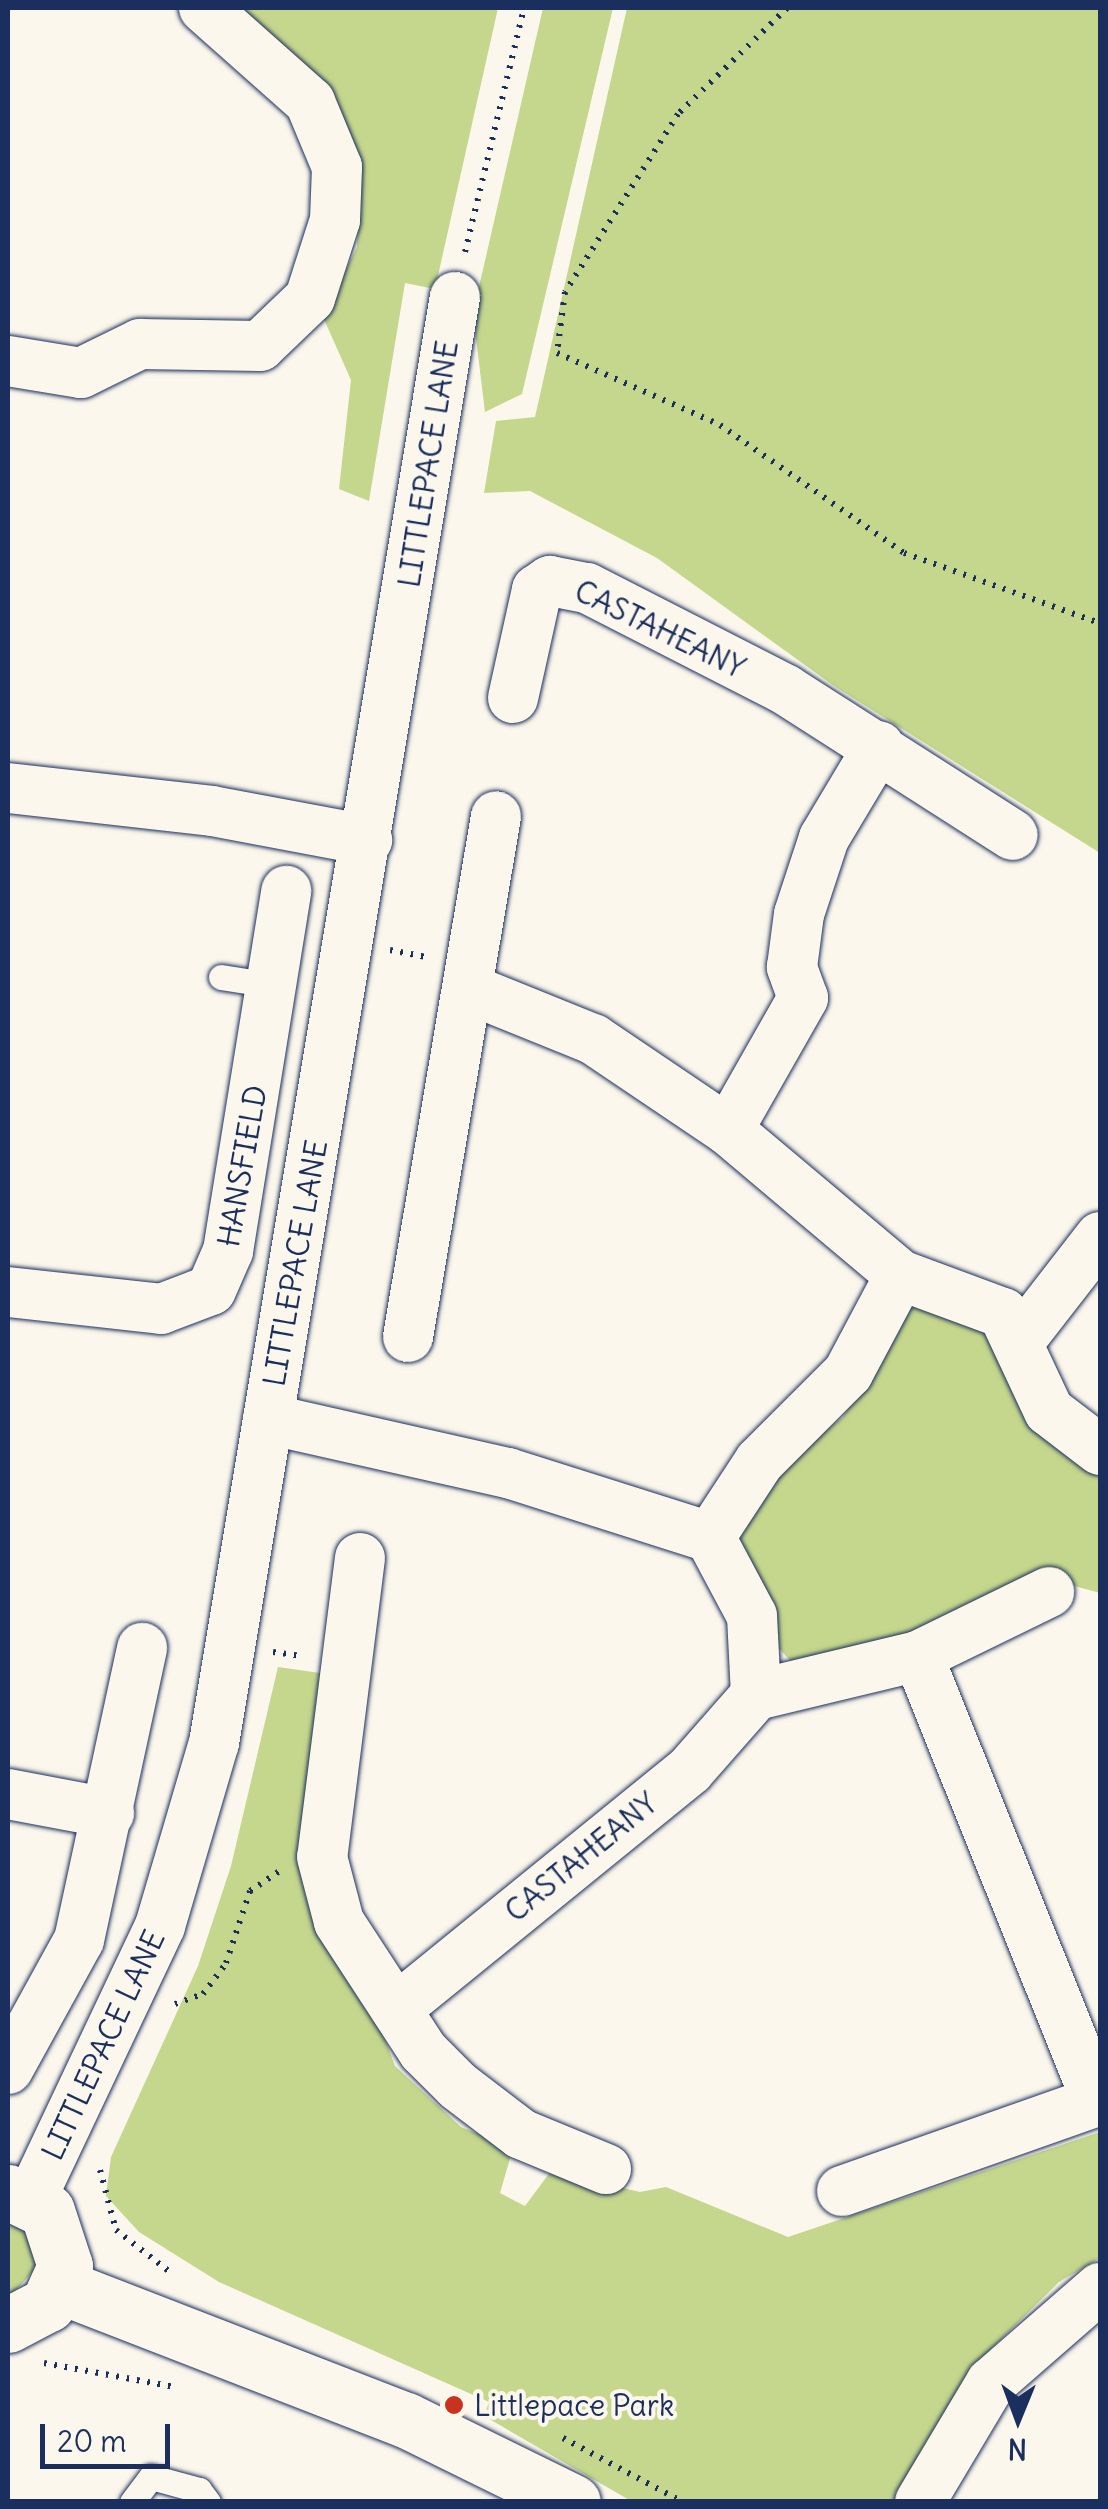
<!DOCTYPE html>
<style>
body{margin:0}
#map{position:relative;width:1108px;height:2509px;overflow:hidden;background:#fbf7ec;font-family:Delius,sans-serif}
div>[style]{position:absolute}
.green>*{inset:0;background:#c5d78c}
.path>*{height:6px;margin-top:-3px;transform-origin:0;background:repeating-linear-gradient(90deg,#1b2f5e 0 2.5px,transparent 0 10.5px)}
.roads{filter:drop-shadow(0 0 2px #1b2f5e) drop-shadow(0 0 2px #1b2f5e)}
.lane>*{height:25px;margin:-12.5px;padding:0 12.5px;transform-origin:12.5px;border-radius:12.5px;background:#fbf7ec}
.street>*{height:50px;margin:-25px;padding:0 25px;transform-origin:25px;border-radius:25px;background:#fbf7ec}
.secondary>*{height:55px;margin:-27.5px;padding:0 27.5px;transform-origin:27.5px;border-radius:27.5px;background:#fbf7ec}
.dots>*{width:28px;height:28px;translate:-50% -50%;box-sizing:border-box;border:5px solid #fbf7ec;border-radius:50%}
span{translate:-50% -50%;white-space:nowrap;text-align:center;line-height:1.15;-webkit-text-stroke:8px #fbf7ec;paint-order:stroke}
.street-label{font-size:30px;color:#1b2f5e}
.poi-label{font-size:30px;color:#1b2f5e}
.left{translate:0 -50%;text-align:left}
.frame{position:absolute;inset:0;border:10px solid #1b2f5e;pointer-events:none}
.north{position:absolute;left:968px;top:2369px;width:100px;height:100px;-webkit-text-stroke:8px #fbf7ec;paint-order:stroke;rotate:181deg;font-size:28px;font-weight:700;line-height:40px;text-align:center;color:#1b2f5e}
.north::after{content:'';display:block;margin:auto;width:35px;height:45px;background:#1b2f5e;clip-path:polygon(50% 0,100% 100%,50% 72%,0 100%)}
.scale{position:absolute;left:40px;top:2424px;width:130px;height:45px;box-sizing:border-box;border:5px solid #1b2f5e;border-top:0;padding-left:12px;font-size:30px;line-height:35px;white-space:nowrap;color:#1b2f5e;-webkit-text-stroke:8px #fbf7ec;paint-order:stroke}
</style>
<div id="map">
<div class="green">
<div style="clip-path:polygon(236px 8px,498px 8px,435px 289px,405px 283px,369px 501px,339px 489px,351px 380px,323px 317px,357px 247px,360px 173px)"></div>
<div style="clip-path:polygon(543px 8px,613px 8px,522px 394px,485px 412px,473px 313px)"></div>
<div style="clip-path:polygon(627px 8px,1100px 8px,1100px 853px,834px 686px,657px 558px,530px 491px,484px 493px,496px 421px,535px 417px)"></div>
<div style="clip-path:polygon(925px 1305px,991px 1325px,1048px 1437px,1100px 1477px,1100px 1593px,1060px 1582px,935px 1636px,799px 1670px,773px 1642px,739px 1537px,791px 1457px,843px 1417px,910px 1309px)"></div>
<div style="clip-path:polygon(278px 1667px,320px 1673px,329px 1684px,309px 1838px,395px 2066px,461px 2127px,513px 2148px,500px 2193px,525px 2206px,551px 2171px,640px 2192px,666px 2187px,788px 2237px,1100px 2132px,1100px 2258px,1059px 2282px,985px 2355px,896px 2501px,631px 2501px,484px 2416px,489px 2402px,219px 2282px,139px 2232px,106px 2196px,111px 2157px,198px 1966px,231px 1866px)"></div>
<div style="clip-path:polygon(8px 2220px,25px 2229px,37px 2267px,8px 2299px)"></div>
</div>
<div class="path">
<div style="left:787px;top:8px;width:152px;rotate:135.8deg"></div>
<div style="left:678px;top:114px;width:211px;rotate:122.4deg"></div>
<div style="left:565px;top:292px;width:62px;rotate:97.5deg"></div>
<div style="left:557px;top:353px;width:178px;rotate:23.8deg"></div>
<div style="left:720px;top:425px;width:224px;rotate:34.8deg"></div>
<div style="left:904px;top:553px;width:208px;rotate:19.7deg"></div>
<div style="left:465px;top:252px;width:251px;rotate:-76.4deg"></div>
<div style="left:390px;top:950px;width:38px;rotate:11deg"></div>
<div style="left:273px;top:1652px;width:28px;rotate:8deg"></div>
<div style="left:175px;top:2004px;width:30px;rotate:-20deg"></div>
<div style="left:203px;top:1994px;width:39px;rotate:-53deg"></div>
<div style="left:226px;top:1963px;width:76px;rotate:-71.6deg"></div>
<div style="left:250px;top:1891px;width:37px;rotate:-34deg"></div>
<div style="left:100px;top:2170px;width:62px;rotate:75.1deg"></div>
<div style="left:116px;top:2230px;width:68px;rotate:37.9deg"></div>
<div style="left:44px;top:2363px;width:133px;rotate:10.4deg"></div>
<div style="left:563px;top:2438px;width:136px;rotate:28.1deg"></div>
</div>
<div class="roads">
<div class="lane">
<div style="left:221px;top:977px;width:52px;rotate:8.9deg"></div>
<div style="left:132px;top:2502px;width:31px;rotate:-53deg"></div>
<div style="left:151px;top:2477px;width:50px;rotate:15.2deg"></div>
<div style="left:199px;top:2490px;width:15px;rotate:53deg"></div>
</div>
<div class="street">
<div style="left:8px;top:361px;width:74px;rotate:9.3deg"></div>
<div style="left:81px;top:373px;width:66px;rotate:-26.2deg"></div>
<div style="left:140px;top:344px;width:120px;rotate:1deg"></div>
<div style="left:260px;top:346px;width:69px;rotate:-43.8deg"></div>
<div style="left:310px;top:298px;width:82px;rotate:-72.2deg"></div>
<div style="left:335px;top:220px;width:53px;rotate:-87.8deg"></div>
<div style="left:337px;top:167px;width:70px;rotate:-112.6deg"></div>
<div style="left:310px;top:102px;width:142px;rotate:-138.4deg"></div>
<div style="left:513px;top:698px;width:111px;rotate:-77.5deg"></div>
<div style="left:537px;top:590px;width:16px;rotate:-35deg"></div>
<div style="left:550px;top:581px;width:38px;rotate:11deg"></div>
<div style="left:587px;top:588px;width:224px;rotate:27.1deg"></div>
<div style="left:786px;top:690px;width:269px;rotate:32.6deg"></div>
<div style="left:8px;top:788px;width:205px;rotate:6.4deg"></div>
<div style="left:212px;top:811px;width:158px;rotate:10.6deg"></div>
<div style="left:469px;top:989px;width:134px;rotate:22deg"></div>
<div style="left:593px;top:1039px;width:163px;rotate:34deg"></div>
<div style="left:728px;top:1130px;width:225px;rotate:40.1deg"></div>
<div style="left:900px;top:1275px;width:110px;rotate:20.3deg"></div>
<div style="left:1003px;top:1313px;width:108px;rotate:64.9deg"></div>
<div style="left:1049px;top:1411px;width:64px;rotate:37.4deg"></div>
<div style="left:728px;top:1130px;width:152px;rotate:-60.4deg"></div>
<div style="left:803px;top:998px;width:33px;rotate:-110deg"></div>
<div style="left:792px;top:967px;width:53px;rotate:-82.5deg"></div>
<div style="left:799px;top:914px;width:80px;rotate:-71.8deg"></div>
<div style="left:824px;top:838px;width:107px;rotate:-59.1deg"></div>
<div style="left:8px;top:1292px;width:154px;rotate:6.3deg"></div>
<div style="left:161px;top:1309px;width:53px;rotate:-20.8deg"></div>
<div style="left:211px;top:1290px;width:43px;rotate:-66.4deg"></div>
<div style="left:228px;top:1251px;width:365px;rotate:-80.8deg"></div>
<div style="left:408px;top:1337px;width:528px;rotate:-80.41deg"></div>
<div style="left:1021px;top:1339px;width:129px;rotate:-52.2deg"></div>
<div style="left:268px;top:1419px;width:246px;rotate:12.7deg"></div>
<div style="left:508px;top:1473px;width:212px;rotate:17.6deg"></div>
<div style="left:710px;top:1537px;width:90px;rotate:-56.8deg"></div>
<div style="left:759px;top:1462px;width:126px;rotate:-45deg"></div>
<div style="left:848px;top:1373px;width:111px;rotate:-62deg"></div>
<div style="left:710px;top:1537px;width:89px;rotate:62deg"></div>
<div style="left:752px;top:1616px;width:79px;rotate:87.1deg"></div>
<div style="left:360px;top:1558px;width:301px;rotate:97.2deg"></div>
<div style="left:322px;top:1857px;width:67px;rotate:75.3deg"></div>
<div style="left:339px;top:1922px;width:154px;rotate:56.9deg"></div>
<div style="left:423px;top:2051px;width:49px;rotate:45deg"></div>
<div style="left:458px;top:2086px;width:79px;rotate:37.3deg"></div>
<div style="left:521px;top:2134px;width:92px;rotate:22.4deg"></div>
<div style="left:918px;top:1656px;width:146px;rotate:-26deg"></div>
<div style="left:8px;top:1794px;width:103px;rotate:10.7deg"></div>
<div style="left:396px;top:2009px;width:379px;rotate:-39.1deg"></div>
<div style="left:690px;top:1770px;width:100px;rotate:-48.7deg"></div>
<div style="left:756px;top:1695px;width:167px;rotate:-13.5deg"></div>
<div style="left:918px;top:1656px;width:480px;rotate:68.1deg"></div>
<div style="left:8px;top:2069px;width:147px;rotate:-61.2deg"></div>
<div style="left:79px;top:1940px;width:299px;rotate:-77.8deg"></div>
<div style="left:842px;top:2191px;width:274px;rotate:-19.4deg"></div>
<div style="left:31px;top:2199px;width:302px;rotate:-64.7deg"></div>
<div style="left:160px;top:1926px;width:191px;rotate:-73.6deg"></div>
<div style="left:214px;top:1743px;width:1466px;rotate:-80.54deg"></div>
<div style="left:920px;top:2502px;width:139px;rotate:-59.2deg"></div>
<div style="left:991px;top:2383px;width:145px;rotate:-41.1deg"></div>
</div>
<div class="secondary">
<div style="left:8px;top:2192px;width:43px;rotate:26deg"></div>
<div style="left:47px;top:2211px;width:58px;rotate:71.9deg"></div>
<div style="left:65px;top:2266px;width:42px;rotate:114.1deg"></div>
<div style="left:48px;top:2304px;width:45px;rotate:152.3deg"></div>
<div style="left:60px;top:2286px;width:371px;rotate:21.2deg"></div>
<div style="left:406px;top:2420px;width:186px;rotate:26.2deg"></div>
</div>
</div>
<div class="dots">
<div style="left:454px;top:2405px;background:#c8321e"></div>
</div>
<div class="street-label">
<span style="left:428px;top:464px;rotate:-81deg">LITTLEPACE LANE</span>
<span style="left:660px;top:629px;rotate:26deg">CASTAHEANY</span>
<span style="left:242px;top:1166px;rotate:-80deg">HANSFIELD</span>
<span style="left:295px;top:1263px;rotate:-80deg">LITTLEPACE LANE</span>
<span style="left:581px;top:1857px;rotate:-39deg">CASTAHEANY</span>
<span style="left:103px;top:2045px;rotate:-65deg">LITTLEPACE LANE</span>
</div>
<div class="poi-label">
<span class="left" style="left:474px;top:2405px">Littlepace Park</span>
</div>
<div class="frame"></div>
<div class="north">N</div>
<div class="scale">20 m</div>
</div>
